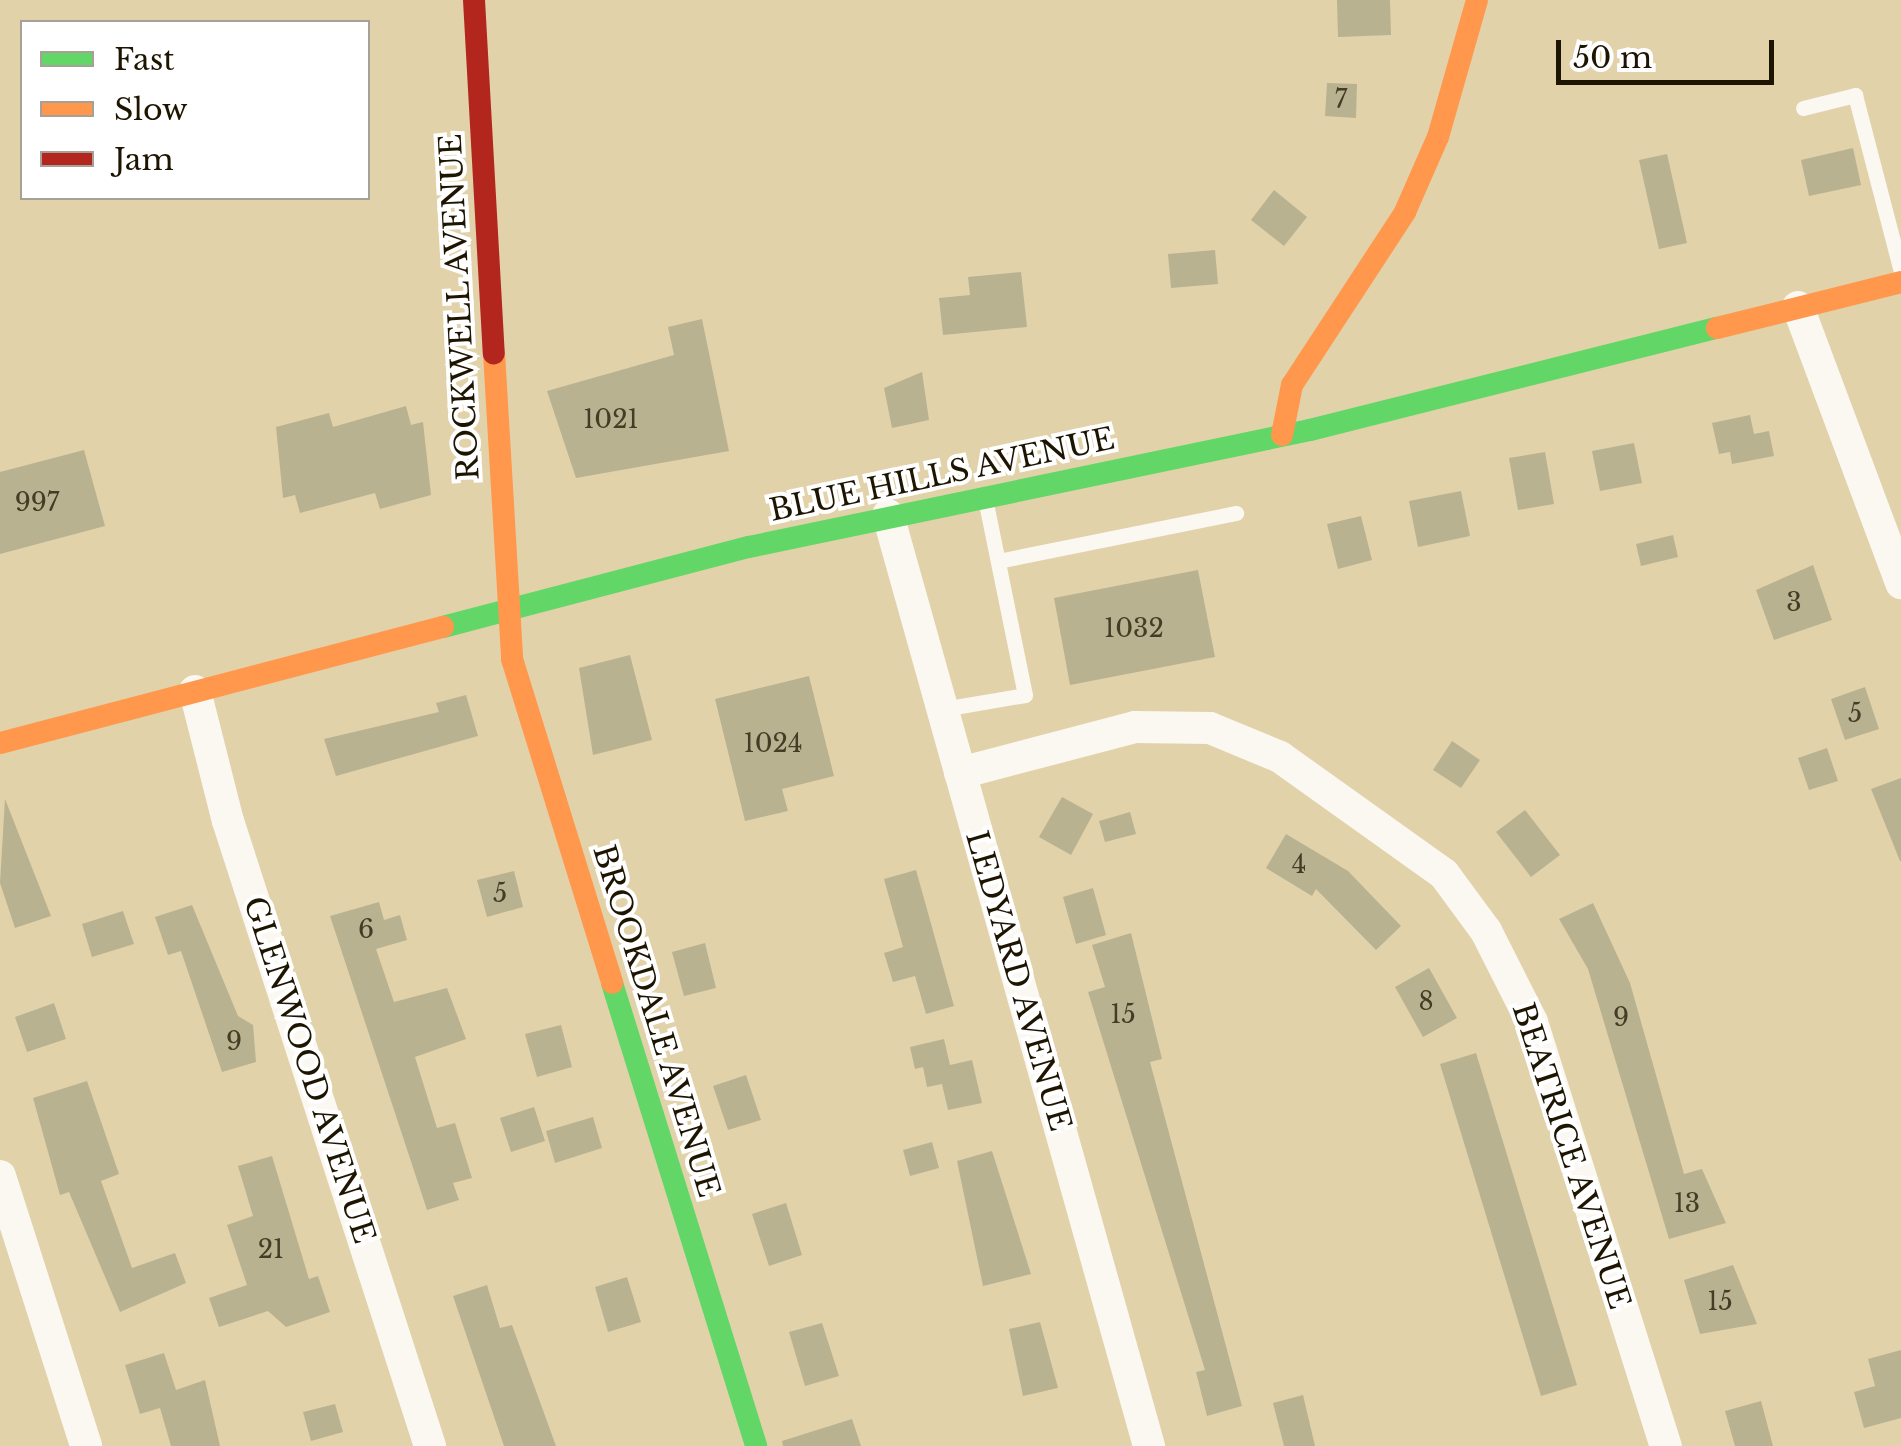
<!DOCTYPE html>
<style>
body{margin:0}
#map{position:relative;width:1901px;height:1446px;overflow:hidden;background:#e2d2aa;font-family:"Libre Baskerville",serif}
div>[style]{position:absolute}
.building>*{inset:0;background:#b8b291}
.lane>*{height:15px;margin:-7.5px;padding:0 7.5px;transform-origin:7.5px;border-radius:7.5px;background:#fbf8f2}
.street>*{height:32px;margin:-16px;padding:0 16px;transform-origin:16px;border-radius:16px;background:#fbf8f2}
.fast>*{height:22px;margin:-11px;padding:0 11px;transform-origin:11px;border-radius:11px;background:#63d668}
.slow>*{height:22px;margin:-11px;padding:0 11px;transform-origin:11px;border-radius:11px;background:#ff974d}
.jam>*{height:22px;margin:-11px;padding:0 11px;transform-origin:11px;border-radius:11px;background:#b3261e}
span{translate:-50% -50%;white-space:nowrap;text-align:center;line-height:1.15;-webkit-text-stroke:8px #fff;paint-order:stroke}
.number-label{font-size:25px;color:#443c25}
.number-label span{-webkit-text-stroke-width:0}
.street-label{font-size:30px;color:#1d1501}
.legend{position:absolute;left:20px;top:20px;width:350px;height:180px;box-sizing:border-box;background:#fff;border:2px solid #a5a199;margin:0;padding:12px 18px;list-style:none;font-size:30px;color:#1d1501}
.legend li{display:flex;align-items:center;gap:20px;height:50px}
.legend b{width:50px;border:2px solid #a5a199}
.scale{position:absolute;left:1556px;top:40px;width:218px;height:45px;box-sizing:border-box;border:5px solid #1d1501;border-top:0;padding-left:12px;font-size:30px;line-height:35px;white-space:nowrap;color:#1d1501;-webkit-text-stroke:8px #fff;paint-order:stroke}
</style>
<div id="map">
<div class="building">
<div style="clip-path:polygon(1337px 0,1390px 0,1391px 35px,1338px 37px)"></div>
<div style="clip-path:polygon(1327px 83px,1357px 84px,1356px 118px,1325px 116px)"></div>
<div style="clip-path:polygon(1853px 148px,1861px 185px,1809px 196px,1801px 160px)"></div>
<div style="clip-path:polygon(1667px 154px,1687px 243px,1659px 249px,1639px 160px)"></div>
<div style="clip-path:polygon(1274px 190px,1307px 217px,1284px 246px,1251px 220px)"></div>
<div style="clip-path:polygon(1215px 250px,1218px 284px,1171px 288px,1168px 254px)"></div>
<div style="clip-path:polygon(1021px 272px,1027px 327px,943px 335px,939px 298px,970px 295px,968px 277px)"></div>
<div style="clip-path:polygon(702px 319px,729px 451px,576px 478px,547px 391px,674px 355px,668px 327px)"></div>
<div style="clip-path:polygon(922px 372px,929px 420px,892px 428px,884px 388px)"></div>
<div style="clip-path:polygon(406px 406px,411px 425px,423px 422px,431px 495px,380px 509px,375px 493px,300px 513px,295px 495px,283px 498px,276px 427px,329px 413px,333px 427px)"></div>
<div style="clip-path:polygon(1750px 415px,1754px 434px,1769px 431px,1774px 456px,1732px 464px,1730px 452px,1719px 454px,1712px 423px)"></div>
<div style="clip-path:polygon(1634px 443px,1642px 483px,1600px 491px,1592px 451px)"></div>
<div style="clip-path:polygon(84px 450px,105px 526px,0 554px,0 472px)"></div>
<div style="clip-path:polygon(1545px 452px,1554px 504px,1518px 510px,1509px 458px)"></div>
<div style="clip-path:polygon(1461px 491px,1470px 536px,1418px 547px,1409px 501px)"></div>
<div style="clip-path:polygon(1361px 516px,1372px 560px,1338px 569px,1327px 524px)"></div>
<div style="clip-path:polygon(1673px 535px,1678px 557px,1641px 566px,1636px 544px)"></div>
<div style="clip-path:polygon(1813px 565px,1832px 620px,1774px 640px,1756px 590px)"></div>
<div style="clip-path:polygon(1198px 570px,1215px 657px,1070px 685px,1054px 598px)"></div>
<div style="clip-path:polygon(630px 655px,652px 740px,593px 755px,579px 668px)"></div>
<div style="clip-path:polygon(809px 676px,834px 776px,782px 789px,788px 811px,745px 821px,715px 699px)"></div>
<div style="clip-path:polygon(1865px 687px,1879px 729px,1845px 740px,1831px 699px)"></div>
<div style="clip-path:polygon(466px 695px,478px 736px,336px 776px,324px 739px,439px 712px,436px 703px)"></div>
<div style="clip-path:polygon(1452px 741px,1480px 760px,1461px 788px,1433px 770px)"></div>
<div style="clip-path:polygon(1827px 748px,1838px 781px,1809px 790px,1798px 758px)"></div>
<div style="clip-path:polygon(1901px 778px,1901px 861px,1900px 861px,1871px 789px)"></div>
<div style="clip-path:polygon(1062px 797px,1093px 814px,1071px 855px,1039px 837px)"></div>
<div style="clip-path:polygon(5px 799px,51px 916px,15px 928px,0 883px)"></div>
<div style="clip-path:polygon(1525px 810px,1560px 855px,1531px 877px,1496px 832px)"></div>
<div style="clip-path:polygon(1130px 812px,1136px 834px,1105px 842px,1099px 821px)"></div>
<div style="clip-path:polygon(1286px 834px,1348px 871px,1401px 926px,1376px 950px,1316px 889px,1312px 896px,1266px 868px)"></div>
<div style="clip-path:polygon(916px 870px,954px 1006px,926px 1014px,915px 976px,893px 982px,884px 953px,903px 947px,884px 879px)"></div>
<div style="clip-path:polygon(514px 871px,523px 907px,487px 917px,477px 880px)"></div>
<div style="clip-path:polygon(1093px 888px,1106px 935px,1076px 944px,1063px 897px)"></div>
<div style="clip-path:polygon(379px 902px,384px 920px,400px 915px,407px 940px,376px 949px,394px 1002px,447px 988px,466px 1039px,415px 1057px,437px 1128px,455px 1123px,472px 1178px,453px 1183px,459px 1200px,427px 1210px,330px 916px)"></div>
<div style="clip-path:polygon(1593px 903px,1630px 983px,1684px 1174px,1702px 1169px,1726px 1223px,1669px 1239px,1588px 969px,1559px 919px)"></div>
<div style="clip-path:polygon(192px 905px,238px 1016px,253px 1025px,256px 1062px,222px 1072px,181px 951px,168px 955px,155px 917px)"></div>
<div style="clip-path:polygon(123px 911px,134px 944px,92px 957px,82px 924px)"></div>
<div style="clip-path:polygon(1131px 933px,1162px 1059px,1150px 1062px,1242px 1406px,1207px 1416px,1196px 1372px,1205px 1370px,1088px 992px,1105px 987px,1092px 945px)"></div>
<div style="clip-path:polygon(705px 943px,716px 988px,684px 996px,672px 952px)"></div>
<div style="clip-path:polygon(1429px 968px,1457px 1018px,1423px 1037px,1395px 987px)"></div>
<div style="clip-path:polygon(54px 1003px,66px 1039px,27px 1052px,15px 1017px)"></div>
<div style="clip-path:polygon(561px 1025px,572px 1067px,537px 1077px,525px 1034px)"></div>
<div style="clip-path:polygon(944px 1039px,950px 1065px,972px 1060px,982px 1103px,948px 1110px,942px 1084px,927px 1087px,923px 1067px,915px 1069px,910px 1047px)"></div>
<div style="clip-path:polygon(1476px 1053px,1577px 1385px,1541px 1396px,1440px 1064px)"></div>
<div style="clip-path:polygon(746px 1075px,761px 1120px,728px 1130px,713px 1086px)"></div>
<div style="clip-path:polygon(87px 1081px,119px 1174px,101px 1181px,132px 1268px,175px 1253px,186px 1283px,120px 1312px,69px 1192px,60px 1195px,33px 1098px)"></div>
<div style="clip-path:polygon(534px 1107px,545px 1141px,511px 1152px,500px 1118px)"></div>
<div style="clip-path:polygon(593px 1117px,602px 1148px,555px 1163px,546px 1131px)"></div>
<div style="clip-path:polygon(932px 1142px,939px 1168px,910px 1176px,903px 1150px)"></div>
<div style="clip-path:polygon(992px 1151px,1031px 1274px,983px 1286px,957px 1161px)"></div>
<div style="clip-path:polygon(272px 1156px,309px 1279px,318px 1276px,330px 1312px,286px 1327px,268px 1311px,219px 1327px,209px 1298px,247px 1285px,227px 1225px,253px 1216px,238px 1166px)"></div>
<div style="clip-path:polygon(786px 1203px,802px 1255px,769px 1266px,752px 1214px)"></div>
<div style="clip-path:polygon(1733px 1265px,1757px 1324px,1700px 1334px,1684px 1280px)"></div>
<div style="clip-path:polygon(627px 1277px,641px 1322px,608px 1332px,595px 1287px)"></div>
<div style="clip-path:polygon(487px 1285px,500px 1328px,512px 1325px,556px 1446px,504px 1446px,453px 1296px)"></div>
<div style="clip-path:polygon(1040px 1322px,1058px 1388px,1023px 1396px,1009px 1329px)"></div>
<div style="clip-path:polygon(822px 1323px,839px 1376px,805px 1386px,789px 1332px)"></div>
<div style="clip-path:polygon(1901px 1350px,1901px 1418px,1864px 1428px,1854px 1392px,1875px 1386px,1868px 1359px)"></div>
<div style="clip-path:polygon(164px 1353px,176px 1390px,205px 1380px,220px 1446px,171px 1446px,160px 1408px,140px 1414px,125px 1365px)"></div>
<div style="clip-path:polygon(1303px 1395px,1315px 1446px,1284px 1446px,1273px 1403px)"></div>
<div style="clip-path:polygon(1761px 1401px,1773px 1446px,1735px 1446px,1725px 1411px)"></div>
<div style="clip-path:polygon(335px 1404px,343px 1432px,311px 1441px,303px 1412px)"></div>
<div style="clip-path:polygon(852px 1419px,861px 1446px,783px 1446px,782px 1441px)"></div>
</div>
<div class="lane">
<div style="left:1803px;top:108px;width:54px;rotate:-14deg"></div>
<div style="left:1855px;top:95px;width:183px;rotate:75.4deg"></div>
<div style="left:998px;top:561px;width:243px;rotate:-11.4deg"></div>
<div style="left:943px;top:709px;width:83px;rotate:-9.7deg"></div>
<div style="left:1025px;top:695px;width:196px;rotate:-101.5deg"></div>
</div>
<div class="street">
<div style="left:1798px;top:307px;width:295px;rotate:69.5deg"></div>
<div style="left:888px;top:515px;width:967px;rotate:74.34deg"></div>
<div style="left:195px;top:691px;width:134px;rotate:75.8deg"></div>
<div style="left:228px;top:821px;width:657px;rotate:72.09deg"></div>
<div style="left:960px;top:773px;width:181px;rotate:-14.7deg"></div>
<div style="left:1135px;top:727px;width:75px;rotate:0.8deg"></div>
<div style="left:1210px;top:728px;width:76px;rotate:22.5deg"></div>
<div style="left:1280px;top:757px;width:201px;rotate:35.5deg"></div>
<div style="left:1444px;top:874px;width:71px;rotate:53.6deg"></div>
<div style="left:1486px;top:931px;width:102px;rotate:63.2deg"></div>
<div style="left:1532px;top:1022px;width:445px;rotate:72.5deg"></div>
<div style="left:0;top:1176px;width:283px;rotate:72.3deg"></div>
</div>
<div class="fast">
<div style="left:443px;top:627px;width:316px;rotate:-14.7deg"></div>
<div style="left:749px;top:547px;width:573px;rotate:-11.78deg"></div>
<div style="left:1310px;top:430px;width:420px;rotate:-14.1deg"></div>
<div style="left:612px;top:983px;width:485px;rotate:72.7deg"></div>
</div>
<div class="slow">
<div style="left:1717px;top:328px;width:190px;rotate:-14deg"></div>
<div style="left:494px;top:353px;width:307px;rotate:86.6deg"></div>
<div style="left:512px;top:659px;width:339px;rotate:72.8deg"></div>
<div style="left:1282px;top:435px;width:51px;rotate:-78.7deg"></div>
<div style="left:1292px;top:385px;width:207px;rotate:-56.8deg"></div>
<div style="left:1405px;top:212px;width:82px;rotate:-66.3deg"></div>
<div style="left:1438px;top:137px;width:142px;rotate:-74.1deg"></div>
<div style="left:0;top:743px;width:458px;rotate:-14.7deg"></div>
</div>
<div class="jam">
<div style="left:474px;top:0;width:354px;rotate:86.8deg"></div>
</div>
<div class="number-label">
<span style="left:1341px;top:100px">7</span>
<span style="left:611px;top:420px">1021</span>
<span style="left:37px;top:503px">997</span>
<span style="left:1794px;top:603px">3</span>
<span style="left:1134px;top:629px">1032</span>
<span style="left:1855px;top:714px">5</span>
<span style="left:773px;top:744px">1024</span>
<span style="left:1299px;top:865px">4</span>
<span style="left:500px;top:894px">5</span>
<span style="left:366px;top:930px">6</span>
<span style="left:1426px;top:1002px">8</span>
<span style="left:1123px;top:1015px">15</span>
<span style="left:1621px;top:1018px">9</span>
<span style="left:234px;top:1042px">9</span>
<span style="left:1687px;top:1204px">13</span>
<span style="left:271px;top:1250px">21</span>
<span style="left:1720px;top:1302px">15</span>
</div>
<div class="street-label">
<span style="left:460px;top:307px;rotate:-93deg">ROCKWELL AVENUE</span>
<span style="left:942px;top:475px;rotate:-12deg">BLUE HILLS AVENUE</span>
<span style="left:1018px;top:981px;rotate:74deg">LEDYARD AVENUE</span>
<span style="left:656px;top:1021px;rotate:73deg">BROOKDALE AVENUE</span>
<span style="left:309px;top:1070px;rotate:72deg">GLENWOOD AVENUE</span>
<span style="left:1571px;top:1156px;rotate:72deg">BEATRICE AVENUE</span>
</div>
<ul class="legend">
<li><b style="height:12px;background:#63d668"></b>Fast</li>
<li><b style="height:12px;background:#ff974d"></b>Slow</li>
<li><b style="height:12px;background:#b3261e"></b>Jam</li>
</ul>
<div class="scale">50 m</div>
</div>
